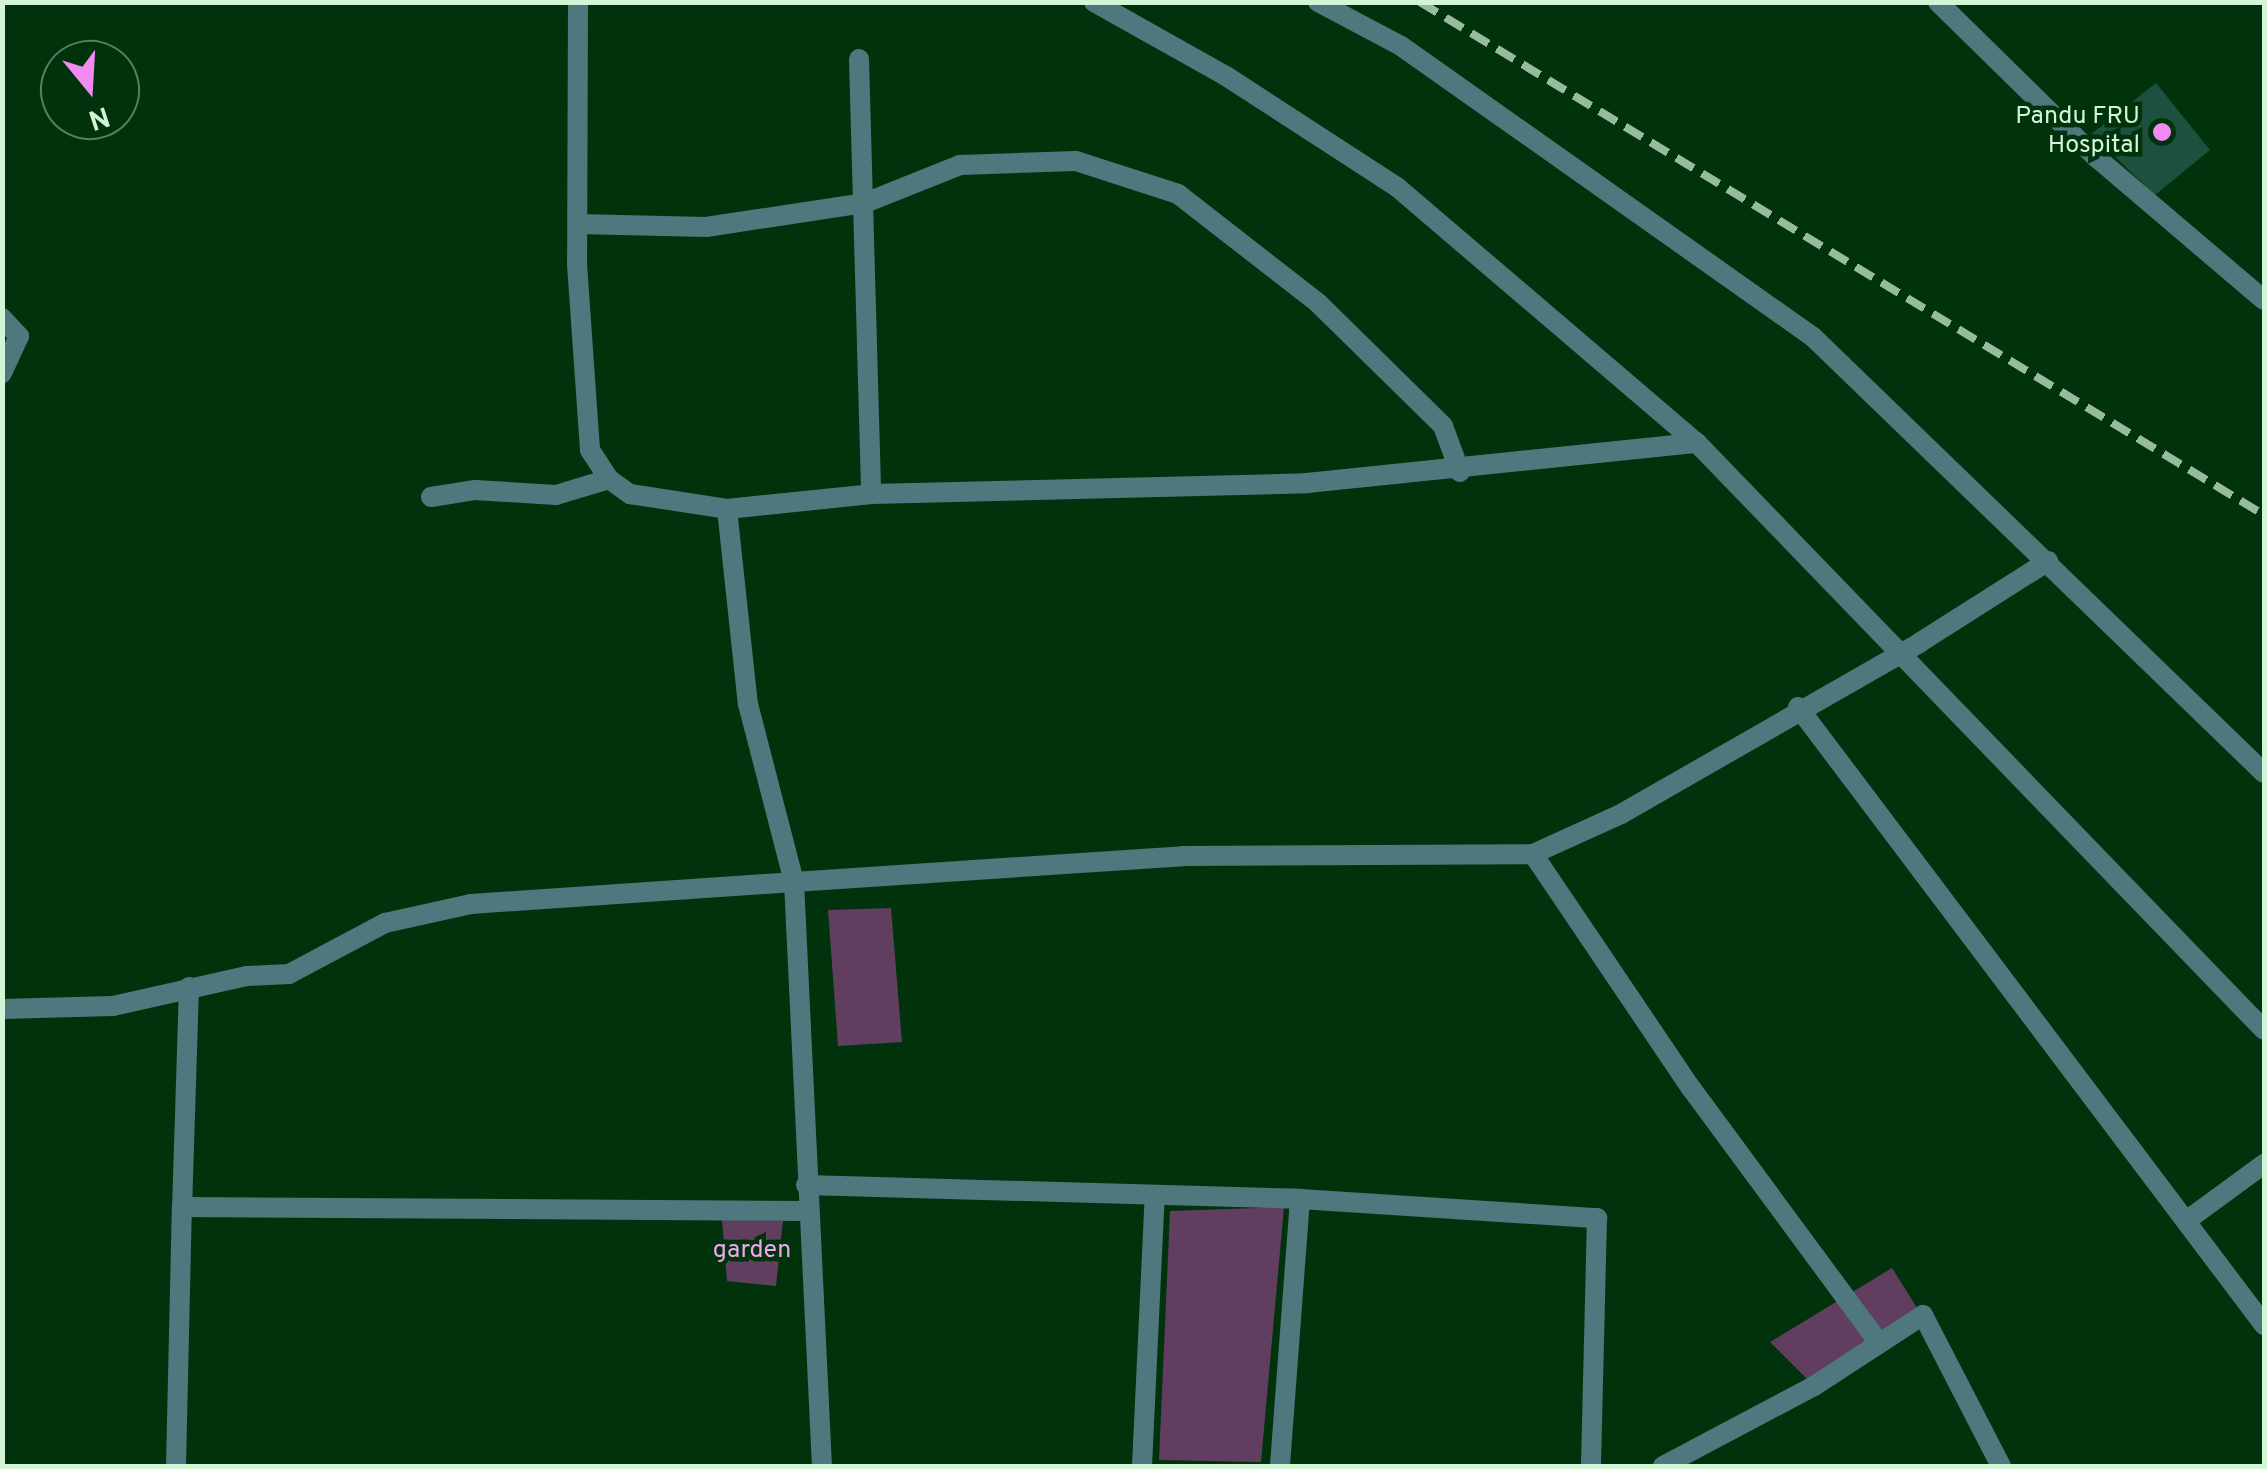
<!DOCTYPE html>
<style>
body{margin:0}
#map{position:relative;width:2267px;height:1469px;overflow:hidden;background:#00330c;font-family:Overpass,sans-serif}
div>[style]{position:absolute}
.green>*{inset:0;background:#613d60}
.building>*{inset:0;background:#1d503e}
.minor>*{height:20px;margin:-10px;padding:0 10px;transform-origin:10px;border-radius:10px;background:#4f787e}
.rail>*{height:8px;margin-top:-4px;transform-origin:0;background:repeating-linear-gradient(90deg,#96bc9b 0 20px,transparent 0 30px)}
.dots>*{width:28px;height:28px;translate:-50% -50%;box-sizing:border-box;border:5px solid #00330c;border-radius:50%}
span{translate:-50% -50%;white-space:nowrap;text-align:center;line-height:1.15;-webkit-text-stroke:9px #00330c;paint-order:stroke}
.poi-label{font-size:25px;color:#d4f4d6}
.right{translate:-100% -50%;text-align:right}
.park-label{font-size:25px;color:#efa7ee}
.frame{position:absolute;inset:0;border:5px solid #d4f4d6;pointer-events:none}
.north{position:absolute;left:40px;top:40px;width:100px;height:100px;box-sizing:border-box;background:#00330c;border:2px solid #55805d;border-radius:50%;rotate:162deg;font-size:28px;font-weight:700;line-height:40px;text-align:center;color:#d4f4d6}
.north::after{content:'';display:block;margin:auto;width:35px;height:45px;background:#f38af2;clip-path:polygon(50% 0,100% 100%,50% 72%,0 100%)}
</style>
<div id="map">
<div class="green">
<div style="clip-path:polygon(891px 908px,902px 1042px,838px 1046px,828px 910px)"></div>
<div style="clip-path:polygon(1284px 1207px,1261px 1462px,1159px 1460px,1170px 1211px)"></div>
<div style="clip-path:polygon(722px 1220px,783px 1221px,776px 1286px,727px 1281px)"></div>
<div style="clip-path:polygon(1892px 1268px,1919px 1311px,1810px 1382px,1770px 1342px)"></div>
</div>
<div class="building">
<div style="clip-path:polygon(2156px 83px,2210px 150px,2155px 195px,2091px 134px)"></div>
</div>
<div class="minor">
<div style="left:578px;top:2px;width:262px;rotate:90.2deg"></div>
<div style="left:577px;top:264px;width:186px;rotate:86deg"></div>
<div style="left:590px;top:450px;width:35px;rotate:57deg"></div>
<div style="left:609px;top:479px;width:26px;rotate:36deg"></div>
<div style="left:630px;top:494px;width:98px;rotate:8.8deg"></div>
<div style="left:727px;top:509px;width:145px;rotate:-5.9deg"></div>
<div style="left:871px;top:494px;width:436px;rotate:-1.4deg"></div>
<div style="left:1307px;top:483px;width:392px;rotate:-5.9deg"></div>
<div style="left:1094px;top:2px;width:151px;rotate:29.3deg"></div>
<div style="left:1226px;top:76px;width:204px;rotate:33deg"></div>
<div style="left:1397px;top:187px;width:394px;rotate:40.5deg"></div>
<div style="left:1697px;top:443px;width:816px;rotate:45.99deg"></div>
<div style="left:1318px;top:2px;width:94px;rotate:27.9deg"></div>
<div style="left:1401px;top:46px;width:504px;rotate:35.23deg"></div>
<div style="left:1813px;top:337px;width:627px;rotate:44.03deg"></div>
<div style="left:1938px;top:2px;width:223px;rotate:44.5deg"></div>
<div style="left:2097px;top:158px;width:219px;rotate:40.4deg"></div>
<div style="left:859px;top:59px;width:435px;rotate:88.4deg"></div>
<div style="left:578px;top:224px;width:128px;rotate:1.3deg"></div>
<div style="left:706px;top:227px;width:161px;rotate:-8.6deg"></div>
<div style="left:865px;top:203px;width:102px;rotate:-21.8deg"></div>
<div style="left:960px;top:165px;width:116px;rotate:-2deg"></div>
<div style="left:1076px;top:161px;width:107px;rotate:17.9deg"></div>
<div style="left:1178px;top:194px;width:177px;rotate:37.9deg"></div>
<div style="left:1318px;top:303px;width:175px;rotate:44.5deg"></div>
<div style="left:1443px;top:426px;width:49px;rotate:69.7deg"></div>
<div style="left:2px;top:318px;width:25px;rotate:47deg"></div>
<div style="left:19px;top:336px;width:41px;rotate:114.7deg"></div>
<div style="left:431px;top:497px;width:45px;rotate:-9deg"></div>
<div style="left:475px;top:490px;width:81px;rotate:3.5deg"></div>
<div style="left:556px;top:495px;width:55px;rotate:-16.8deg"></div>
<div style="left:727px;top:509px;width:196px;rotate:83.9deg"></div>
<div style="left:748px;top:704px;width:184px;rotate:75.5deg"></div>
<div style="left:794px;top:882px;width:390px;rotate:-3.8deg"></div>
<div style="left:1183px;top:856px;width:350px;rotate:-0.3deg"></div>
<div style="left:1533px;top:854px;width:97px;rotate:-24.4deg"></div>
<div style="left:1621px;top:814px;width:344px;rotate:-29.8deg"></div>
<div style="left:1919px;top:643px;width:153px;rotate:-32.4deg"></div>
<div style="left:1798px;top:707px;width:774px;rotate:52.98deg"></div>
<div style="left:1533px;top:854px;width:282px;rotate:56deg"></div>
<div style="left:1691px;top:1088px;width:315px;rotate:53.6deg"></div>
<div style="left:189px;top:987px;width:220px;rotate:91.8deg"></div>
<div style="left:182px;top:1207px;width:624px;rotate:0.37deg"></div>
<div style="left:2px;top:1009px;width:111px;rotate:-1.5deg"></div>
<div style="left:113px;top:1006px;width:137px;rotate:-12.6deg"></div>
<div style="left:247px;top:976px;width:42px;rotate:-2.7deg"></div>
<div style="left:289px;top:974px;width:109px;rotate:-28deg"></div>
<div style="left:385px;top:923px;width:88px;rotate:-12.5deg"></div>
<div style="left:471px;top:904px;width:324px;rotate:-3.9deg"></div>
<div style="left:794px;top:882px;width:585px;rotate:87.26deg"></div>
<div style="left:806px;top:1185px;width:494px;rotate:1.6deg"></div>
<div style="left:1300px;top:1199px;width:268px;rotate:94.3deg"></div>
<div style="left:1300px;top:1199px;width:298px;rotate:3.7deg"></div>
<div style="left:1597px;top:1218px;width:248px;rotate:91.4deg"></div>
<div style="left:2186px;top:1221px;width:97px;rotate:-36.2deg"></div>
<div style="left:176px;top:1466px;width:259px;rotate:-88.7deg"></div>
<div style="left:1142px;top:1466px;width:271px;rotate:-87.3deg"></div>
<div style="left:1663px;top:1466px;width:171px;rotate:-27.9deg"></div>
<div style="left:1814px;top:1386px;width:130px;rotate:-33.1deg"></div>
<div style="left:1923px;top:1315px;width:170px;rotate:62.7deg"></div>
</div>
<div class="rail">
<div style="left:1420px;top:2px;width:988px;rotate:31.29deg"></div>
</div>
<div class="dots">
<div style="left:2162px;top:132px;background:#f38af2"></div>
</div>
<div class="poi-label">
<span class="right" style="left:2140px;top:132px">Pandu FRU<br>Hospital</span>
</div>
<div class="park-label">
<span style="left:752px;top:1251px">garden</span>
</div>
<div class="frame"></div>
<div class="north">N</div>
</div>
